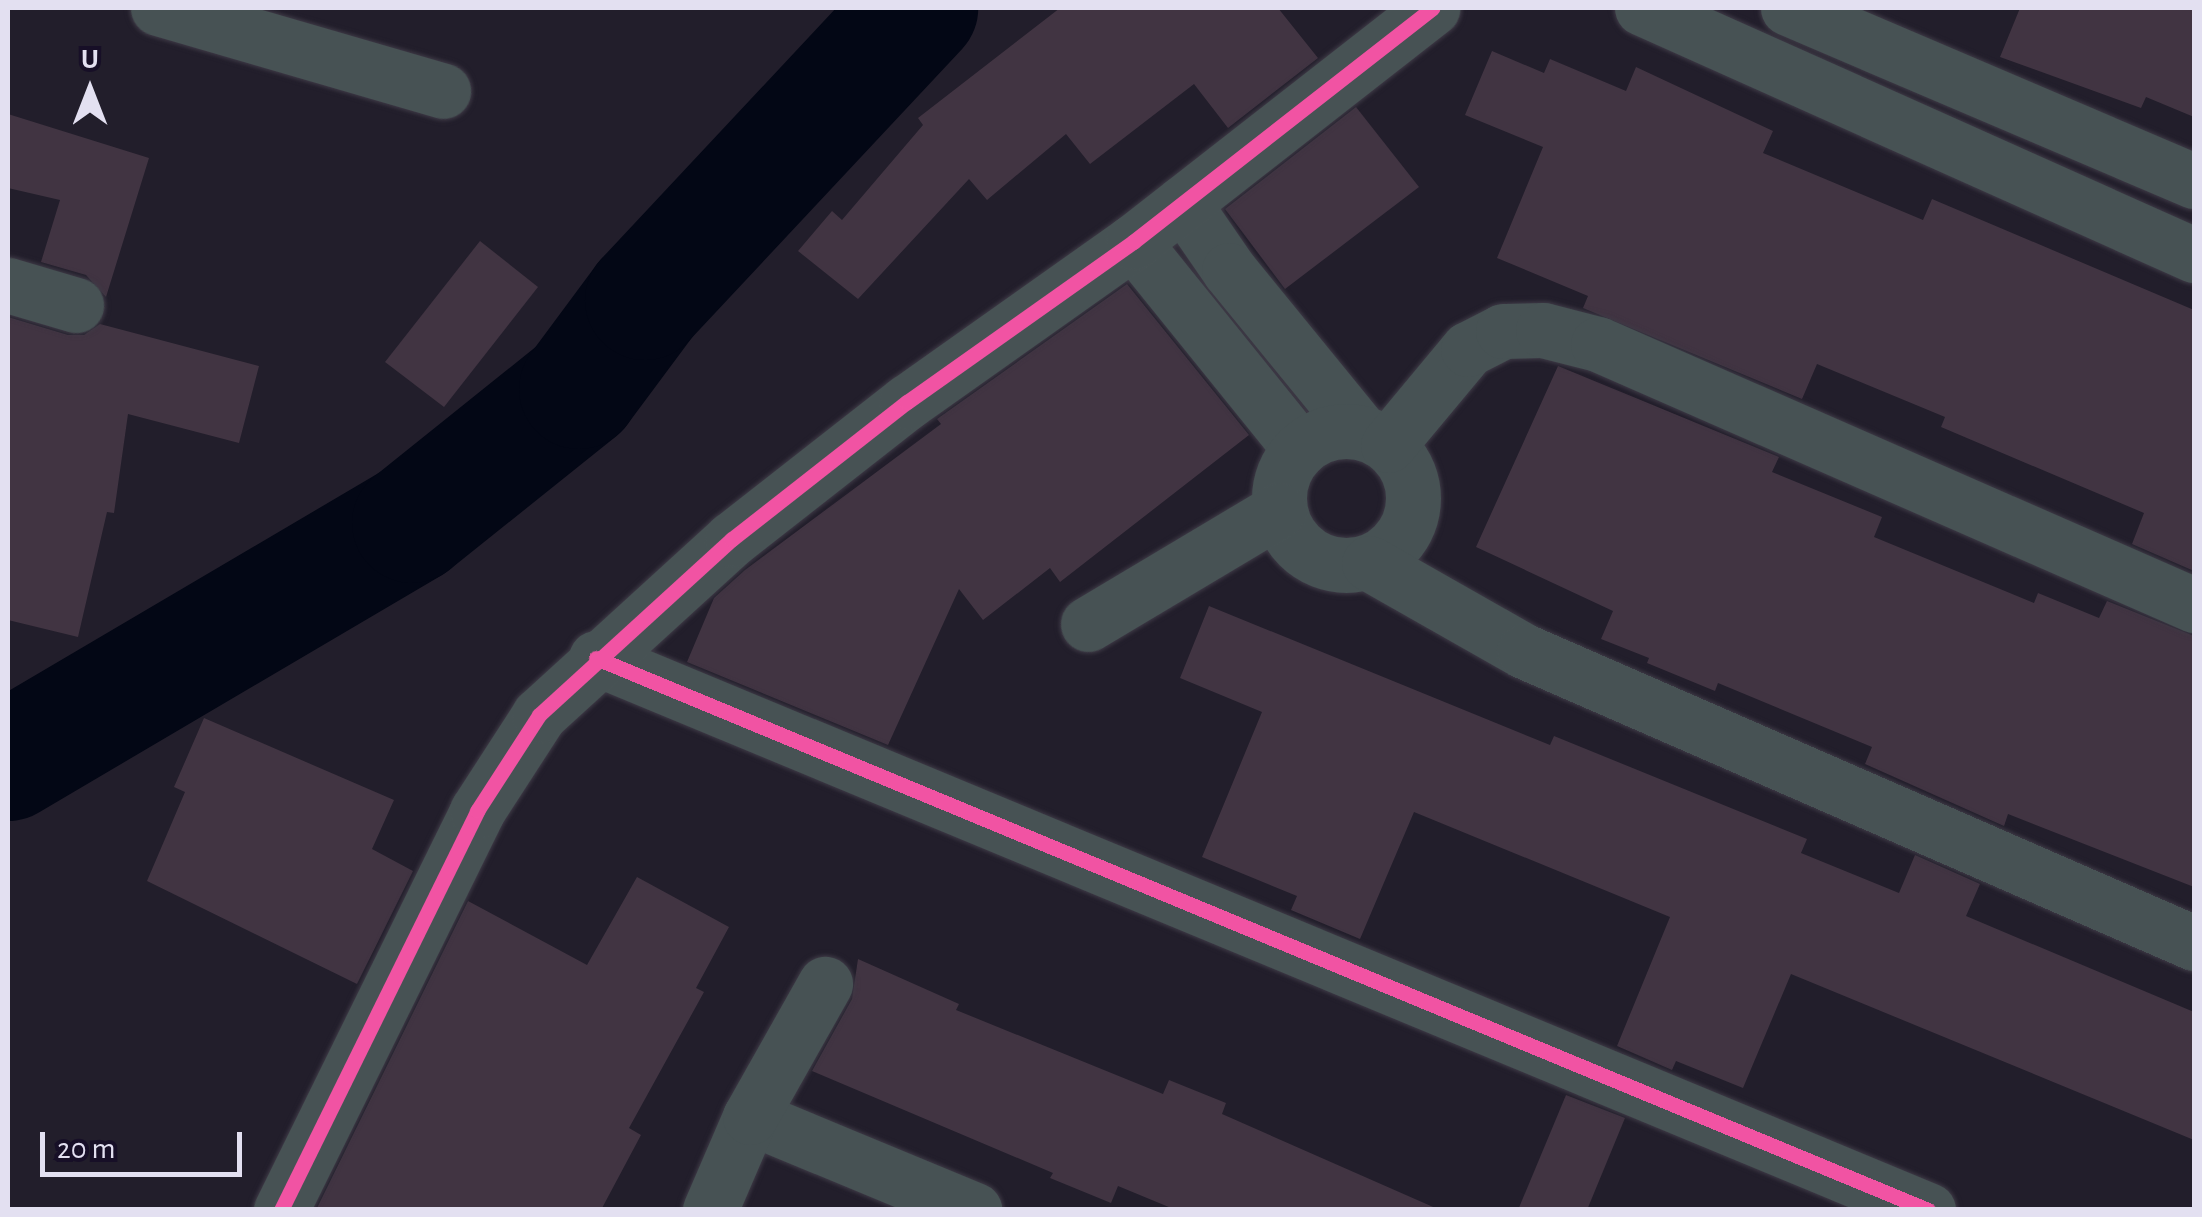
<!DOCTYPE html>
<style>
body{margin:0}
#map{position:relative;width:2202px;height:1217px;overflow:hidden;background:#221e2b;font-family:"Alegreya Sans",sans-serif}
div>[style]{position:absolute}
.river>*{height:120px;margin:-60px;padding:0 60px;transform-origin:60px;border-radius:60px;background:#030715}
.building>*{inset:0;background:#413442}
.roads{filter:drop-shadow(0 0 2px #3e3a46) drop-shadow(0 0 2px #3e3a46)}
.street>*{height:55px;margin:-27.5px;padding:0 27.5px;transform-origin:27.5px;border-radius:27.5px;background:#475254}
.street>.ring{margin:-27.5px;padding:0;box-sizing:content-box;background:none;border:55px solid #475254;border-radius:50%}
.cycleway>*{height:15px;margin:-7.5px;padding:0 7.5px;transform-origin:7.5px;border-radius:7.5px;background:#f153a3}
span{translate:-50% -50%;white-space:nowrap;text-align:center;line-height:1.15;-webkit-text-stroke:8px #170f27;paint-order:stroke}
.frame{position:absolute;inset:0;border:10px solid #e3e0f1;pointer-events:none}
.north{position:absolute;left:40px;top:40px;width:100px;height:100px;-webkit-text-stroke:8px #170f27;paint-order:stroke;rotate:0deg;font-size:28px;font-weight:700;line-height:40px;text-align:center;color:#e3e0f1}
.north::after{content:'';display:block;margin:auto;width:35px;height:45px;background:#e3e0f1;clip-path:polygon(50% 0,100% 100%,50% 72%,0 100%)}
.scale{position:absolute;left:40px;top:1132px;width:202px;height:45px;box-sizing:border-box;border:5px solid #e3e0f1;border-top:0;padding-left:12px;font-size:30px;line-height:35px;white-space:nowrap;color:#e3e0f1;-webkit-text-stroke:8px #170f27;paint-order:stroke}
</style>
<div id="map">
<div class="river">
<div style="left:8px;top:761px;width:469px;rotate:-30.5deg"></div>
<div style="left:412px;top:523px;width:214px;rotate:-38.7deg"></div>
<div style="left:579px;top:389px;width:111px;rotate:-53.4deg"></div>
<div style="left:645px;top:300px;width:400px;rotate:-46.9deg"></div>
</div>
<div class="building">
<div style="clip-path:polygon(1060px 8px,1278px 8px,1318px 58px,1228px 128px,1194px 84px,1090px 164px,1066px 134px,987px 200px,969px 179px,858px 299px,798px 251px,832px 211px,842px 220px,923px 125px,918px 118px)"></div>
<div style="clip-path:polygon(2020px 8px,2194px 8px,2194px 117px,2146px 97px,2141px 108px,2000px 57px)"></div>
<div style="clip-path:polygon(1492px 51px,1544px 73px,1550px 59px,1626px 91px,1636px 67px,1773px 131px,1763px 153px,1923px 220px,1932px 199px,2194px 310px,2194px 571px,2132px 544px,2144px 513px,1941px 427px,1945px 417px,1817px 364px,1802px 399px,1583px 308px,1588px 296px,1497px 258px,1543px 147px,1465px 115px)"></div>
<div style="clip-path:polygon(1356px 107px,1419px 187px,1285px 289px,1225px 209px)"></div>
<div style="clip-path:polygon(8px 114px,149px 158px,106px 297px,86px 275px,41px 262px,60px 200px,8px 188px)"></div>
<div style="clip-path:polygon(480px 241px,538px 287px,444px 407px,385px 362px)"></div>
<div style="clip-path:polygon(1127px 284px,1249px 435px,1060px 582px,1050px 568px,983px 620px,959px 589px,888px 745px,687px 662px,714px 598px,745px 570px,941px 424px,937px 419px)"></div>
<div style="clip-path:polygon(8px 317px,68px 335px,84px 335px,100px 324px,259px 366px,239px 443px,128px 414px,114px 513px,107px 512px,78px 637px,8px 620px)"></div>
<div style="clip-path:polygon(1558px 366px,1779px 457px,1772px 472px,1882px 517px,1874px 537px,2034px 603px,2038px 593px,2099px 618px,2107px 601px,2194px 636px,2194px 887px,2008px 814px,2004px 826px,1865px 764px,1872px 747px,1718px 683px,1715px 691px,1647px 663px,1649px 658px,1601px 639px,1613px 611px,1476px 547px)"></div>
<div style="clip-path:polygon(1209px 606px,1550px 745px,1554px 736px,1807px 839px,1801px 853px,1899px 893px,1915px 855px,1980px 884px,1966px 916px,2194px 1012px,2194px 1140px,1791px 974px,1743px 1088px,1676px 1061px,1672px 1070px,1617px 1046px,1670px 917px,1414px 812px,1360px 939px,1291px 910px,1297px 896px,1202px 857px,1262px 712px,1180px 678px)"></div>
<div style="clip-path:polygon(204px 718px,394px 800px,372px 849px,413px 871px,357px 984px,147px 881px,185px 792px,174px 787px)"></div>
<div style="clip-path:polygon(637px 877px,729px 927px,696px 988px,704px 992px,629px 1128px,641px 1135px,601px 1210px,316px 1210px,468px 901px,587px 965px)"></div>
<div style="clip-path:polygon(858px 959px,959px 1004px,956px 1010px,1163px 1094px,1169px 1080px,1226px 1103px,1222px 1114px,1440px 1210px,1176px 1210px,1118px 1186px,1111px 1203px,1050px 1178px,1053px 1173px,812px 1071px,852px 999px)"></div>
<div style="clip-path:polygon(1566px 1095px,1625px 1118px,1587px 1210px,1518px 1210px)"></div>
</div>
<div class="roads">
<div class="street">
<div style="left:158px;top:8px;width:297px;rotate:16.2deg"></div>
<div style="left:1642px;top:8px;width:605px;rotate:24.11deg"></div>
<div style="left:1788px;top:8px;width:441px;rotate:23.1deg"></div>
<div style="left:1183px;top:203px;width:81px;rotate:55.5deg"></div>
<div style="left:1229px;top:270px;width:209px;rotate:50.8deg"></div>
<div style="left:1133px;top:242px;width:266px;rotate:51.1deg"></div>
<div style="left:8px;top:285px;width:71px;rotate:16.4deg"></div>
<div class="ring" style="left:1279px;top:431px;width:79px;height:79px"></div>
<div style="left:1388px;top:445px;width:125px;rotate:-50.2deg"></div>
<div style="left:1468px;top:349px;width:39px;rotate:-27deg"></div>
<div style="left:1503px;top:331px;width:40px;rotate:-1.4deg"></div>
<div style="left:1543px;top:330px;width:57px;rotate:14.3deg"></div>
<div style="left:1598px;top:344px;width:651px;rotate:23.65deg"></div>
<div style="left:1369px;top:563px;width:178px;rotate:29.6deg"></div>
<div style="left:1524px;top:651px;width:731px;rotate:23.55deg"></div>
<div style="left:1088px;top:624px;width:222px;rotate:-30.8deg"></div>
<div style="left:596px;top:658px;width:1442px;rotate:22.51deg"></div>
<div style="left:750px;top:1117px;width:243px;rotate:22.5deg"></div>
<div style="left:281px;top:1210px;width:445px;rotate:-63.8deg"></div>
<div style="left:477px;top:811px;width:114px;rotate:-57.1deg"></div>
<div style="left:539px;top:715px;width:261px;rotate:-42.4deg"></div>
<div style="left:732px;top:539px;width:222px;rotate:-38.1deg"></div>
<div style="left:907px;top:402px;width:277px;rotate:-35.3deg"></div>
<div style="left:1133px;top:242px;width:380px;rotate:-38deg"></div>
<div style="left:710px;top:1210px;width:101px;rotate:-66.7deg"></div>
<div style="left:750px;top:1117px;width:153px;rotate:-60.6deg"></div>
</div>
</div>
<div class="cycleway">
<div style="left:596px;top:658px;width:1442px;rotate:22.51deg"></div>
<div style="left:281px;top:1210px;width:445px;rotate:-63.8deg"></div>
<div style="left:477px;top:811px;width:114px;rotate:-57.1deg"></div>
<div style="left:539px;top:715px;width:261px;rotate:-42.4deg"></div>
<div style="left:732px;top:539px;width:222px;rotate:-38.1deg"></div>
<div style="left:907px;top:402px;width:277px;rotate:-35.3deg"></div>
<div style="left:1133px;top:242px;width:380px;rotate:-38deg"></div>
</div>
<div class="frame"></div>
<div class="north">U</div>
<div class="scale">20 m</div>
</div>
